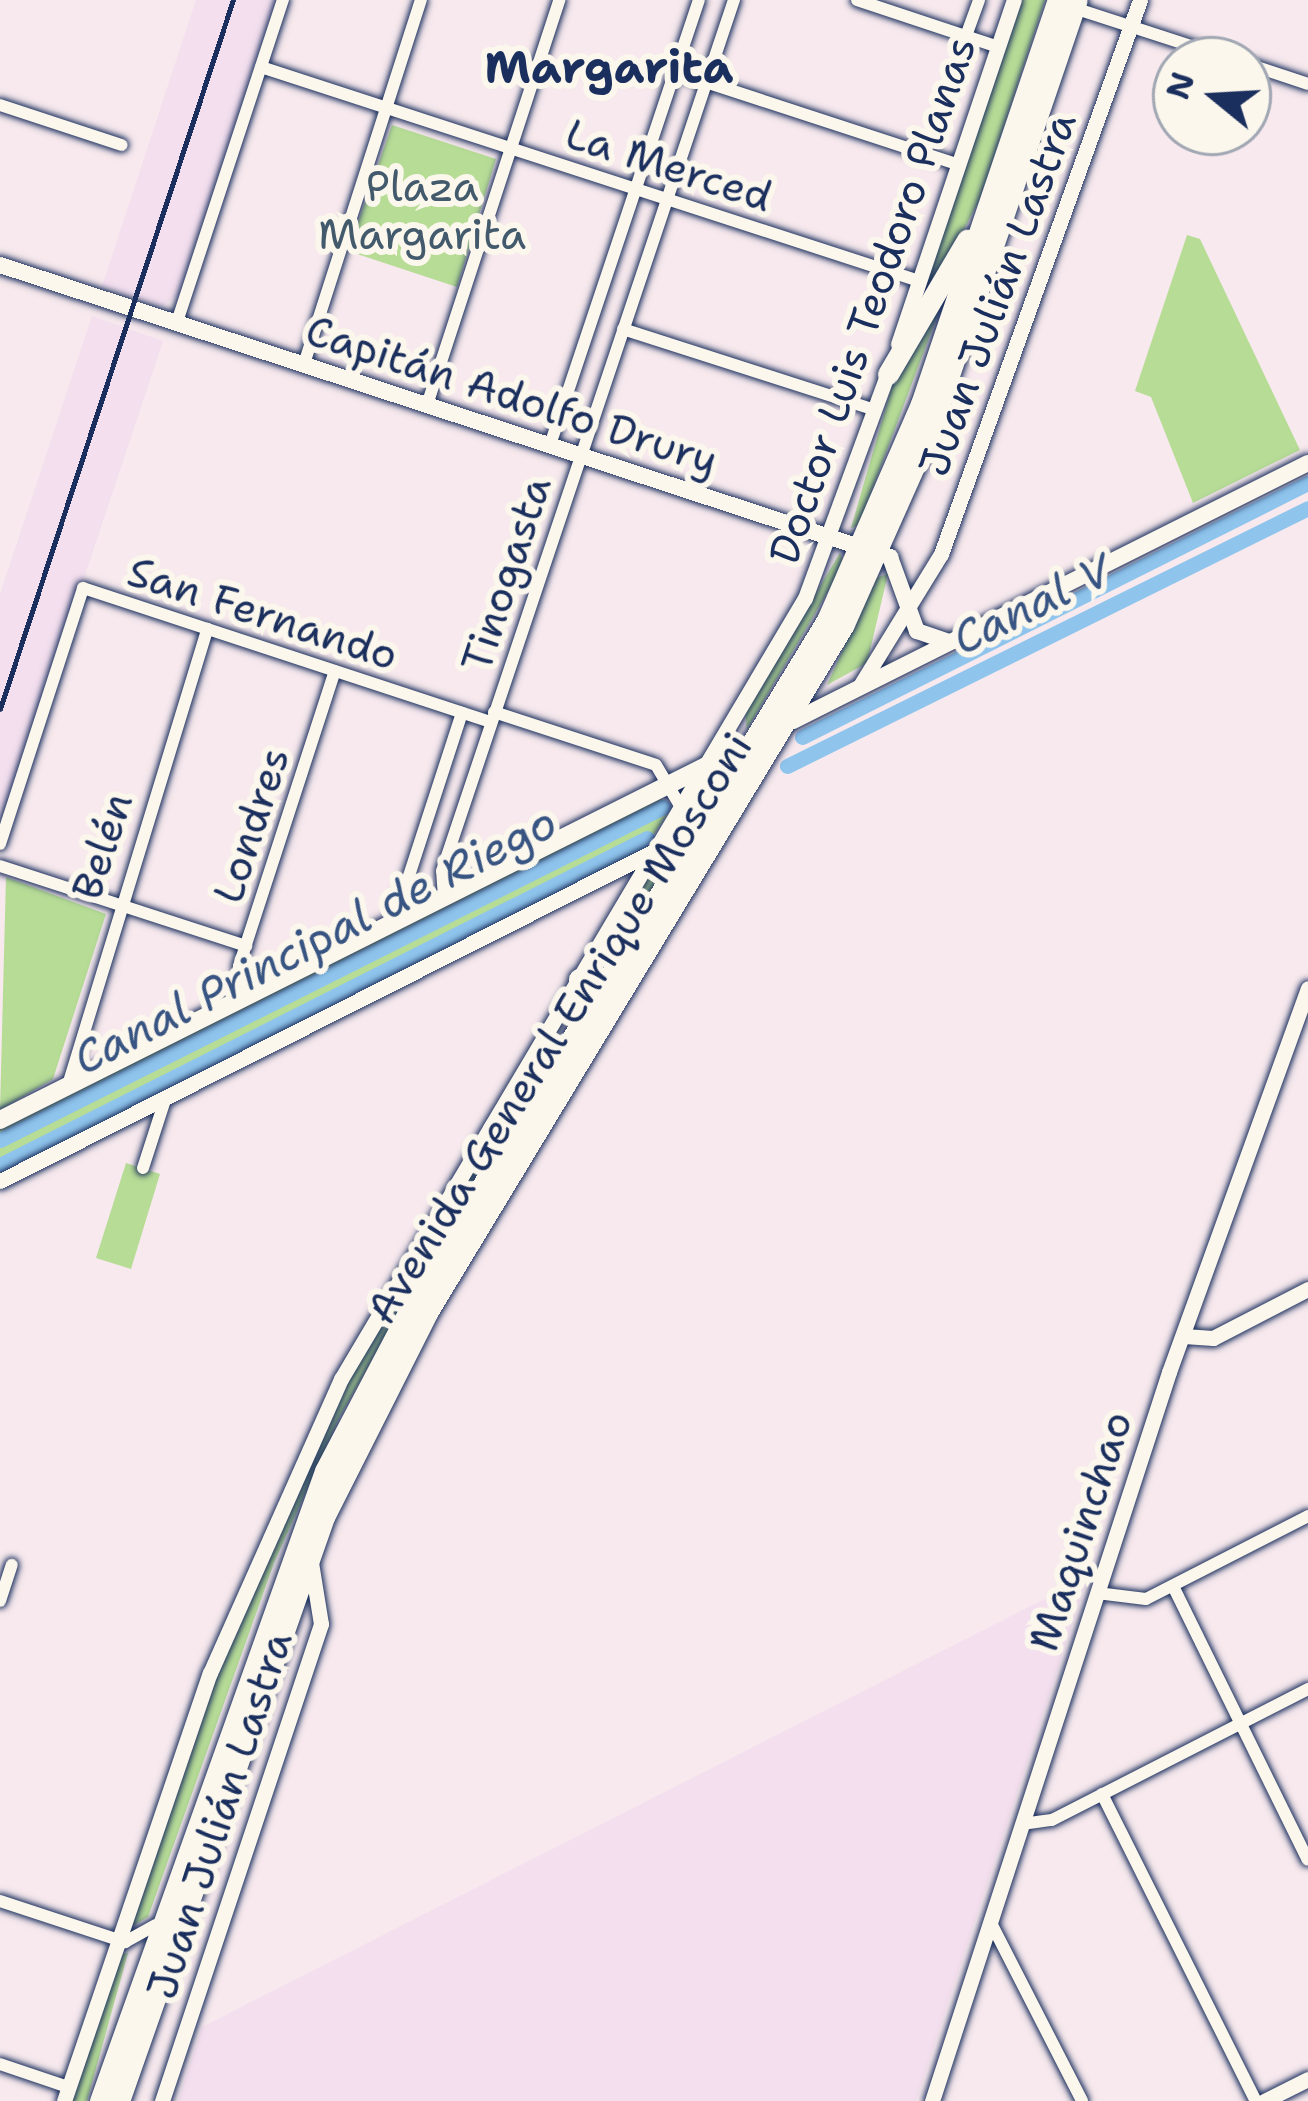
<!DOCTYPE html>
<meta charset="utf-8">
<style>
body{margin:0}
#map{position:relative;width:1308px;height:2101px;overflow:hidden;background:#f7e9ed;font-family:"Shantell Sans",sans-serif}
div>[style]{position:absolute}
.built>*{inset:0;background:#f4dfee}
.green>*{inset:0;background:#b7dc96}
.canal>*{height:15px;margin:-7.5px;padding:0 7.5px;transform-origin:7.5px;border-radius:7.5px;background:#8fc5ed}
.roads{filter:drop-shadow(0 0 3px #1b2f5e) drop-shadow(0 0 3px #1b2f5e)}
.minor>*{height:12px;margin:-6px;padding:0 6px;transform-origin:6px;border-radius:6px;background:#fbf7ec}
.tertiary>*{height:15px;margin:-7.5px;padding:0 7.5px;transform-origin:7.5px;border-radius:7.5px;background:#fbf7ec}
.secondary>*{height:16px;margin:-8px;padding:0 8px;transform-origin:8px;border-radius:8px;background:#fbf7ec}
.primary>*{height:18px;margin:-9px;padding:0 9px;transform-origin:9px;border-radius:9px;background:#fbf7ec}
.trunk>*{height:21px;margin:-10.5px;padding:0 10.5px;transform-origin:10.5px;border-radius:10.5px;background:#fbf7ec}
.rail>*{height:4.5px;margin:-2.25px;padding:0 2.25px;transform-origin:2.25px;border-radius:2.25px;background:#1b2f5e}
span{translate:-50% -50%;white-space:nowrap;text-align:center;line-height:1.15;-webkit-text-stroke:12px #fbf7ec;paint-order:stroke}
.street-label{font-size:42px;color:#1b2f5e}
.park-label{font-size:42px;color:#425a6c}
.neighbourhood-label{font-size:45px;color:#1b2f5e;font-weight:700}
.water-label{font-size:45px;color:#385482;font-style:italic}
.north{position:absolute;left:1152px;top:36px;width:120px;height:120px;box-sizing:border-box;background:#fbf7ec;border:3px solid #a1a7b3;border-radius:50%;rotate:288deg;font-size:33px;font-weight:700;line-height:48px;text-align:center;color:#1b2f5e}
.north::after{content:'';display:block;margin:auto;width:42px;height:54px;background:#1b2f5e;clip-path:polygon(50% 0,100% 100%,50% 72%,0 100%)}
</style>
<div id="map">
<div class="built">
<div style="clip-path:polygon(196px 0,276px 0,179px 294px,163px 306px,102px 286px)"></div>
<div style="clip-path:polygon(92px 316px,163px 341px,0 831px,0 594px)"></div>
<div style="clip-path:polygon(1088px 1577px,916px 2101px,178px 2101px,202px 2027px)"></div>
</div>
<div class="green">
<div style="clip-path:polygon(1022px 0,1045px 0,980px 199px,908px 336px)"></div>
<div style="clip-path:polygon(392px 125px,496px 159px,457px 287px,348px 251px)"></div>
<div style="clip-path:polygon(1187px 235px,1200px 239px,1300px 450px,1193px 503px,1151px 397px,1135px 391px)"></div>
<div style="clip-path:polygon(942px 303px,859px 525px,851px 528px,894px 379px)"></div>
<div style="clip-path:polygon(840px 553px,844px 564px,747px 729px,745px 712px)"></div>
<div style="clip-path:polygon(888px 574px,867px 663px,827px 685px,875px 578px)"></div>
<div style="clip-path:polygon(725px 774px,583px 1006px,579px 991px,708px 778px)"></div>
<div style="clip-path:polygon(660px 797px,671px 809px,645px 848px,0 1171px,0 1128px)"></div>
<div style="clip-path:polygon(6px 877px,106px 914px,53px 1079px,0 1110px)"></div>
<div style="clip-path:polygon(567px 1016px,339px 1418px,274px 1563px,148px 1917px,131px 1927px,210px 1688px,347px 1379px)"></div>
<div style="clip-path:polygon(126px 1163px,160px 1174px,131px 1269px,96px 1258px)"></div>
<div style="clip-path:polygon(128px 1953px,87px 2101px,71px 2101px,120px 1954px)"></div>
</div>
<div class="canal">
<div style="left:802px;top:737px;width:566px;rotate:-26.66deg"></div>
<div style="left:787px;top:766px;width:581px;rotate:-26.34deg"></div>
<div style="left:0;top:1140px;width:742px;rotate:-26.67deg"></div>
<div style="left:0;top:1165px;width:725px;rotate:-26.81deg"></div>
</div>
<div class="roads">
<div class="minor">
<div style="left:857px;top:0;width:149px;rotate:18.4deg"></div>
<div style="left:1074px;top:8px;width:168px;rotate:18deg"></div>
<div style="left:966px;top:36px;width:38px;rotate:-70deg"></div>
<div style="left:1248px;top:64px;width:63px;rotate:18.4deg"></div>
<div style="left:261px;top:67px;width:692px;rotate:18.02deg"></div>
<div style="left:675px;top:72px;width:299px;rotate:18.1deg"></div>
<div style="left:0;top:105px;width:128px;rotate:18.2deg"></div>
<div style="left:177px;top:322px;width:339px;rotate:-71.8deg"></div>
<div style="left:623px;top:329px;width:265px;rotate:17.8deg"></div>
<div style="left:304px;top:364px;width:382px;rotate:-72.2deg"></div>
<div style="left:427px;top:405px;width:426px;rotate:-71.9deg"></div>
<div style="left:550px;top:445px;width:469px;rotate:-71.5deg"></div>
<div style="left:494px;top:712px;width:170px;rotate:18.1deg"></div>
<div style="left:656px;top:765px;width:51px;rotate:59.4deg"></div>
<div style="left:0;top:844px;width:269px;rotate:-72deg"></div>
<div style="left:83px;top:588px;width:429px;rotate:18.2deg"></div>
<div style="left:0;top:866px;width:259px;rotate:18deg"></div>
<div style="left:444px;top:898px;width:27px;rotate:-94deg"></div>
<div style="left:442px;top:871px;width:919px;rotate:-71.47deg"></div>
<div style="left:394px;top:922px;width:220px;rotate:-72deg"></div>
<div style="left:239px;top:1000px;width:34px;rotate:-90deg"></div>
<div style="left:239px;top:966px;width:310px;rotate:-72deg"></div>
<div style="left:68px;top:1085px;width:477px;rotate:-73deg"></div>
<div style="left:143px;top:1168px;width:75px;rotate:-72.1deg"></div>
<div style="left:1173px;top:1586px;width:305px;rotate:63.8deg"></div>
<div style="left:1097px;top:1593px;width:49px;rotate:7deg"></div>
<div style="left:1146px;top:1599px;width:182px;rotate:-27.1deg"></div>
<div style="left:0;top:1601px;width:38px;rotate:-72deg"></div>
<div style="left:1102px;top:1794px;width:343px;rotate:63.4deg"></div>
<div style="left:1022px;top:1824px;width:30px;rotate:-8deg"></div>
<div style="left:1052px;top:1820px;width:288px;rotate:-27.1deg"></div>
<div style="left:0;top:1901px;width:132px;rotate:18.2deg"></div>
<div style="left:125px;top:1942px;width:35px;rotate:-29deg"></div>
<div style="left:990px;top:1921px;width:202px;rotate:62.9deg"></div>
<div style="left:0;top:2064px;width:72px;rotate:18.7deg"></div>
</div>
<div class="tertiary">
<div style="left:898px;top:344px;width:363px;rotate:-71.4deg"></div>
<div style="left:861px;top:684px;width:153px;rotate:-58.4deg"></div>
<div style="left:941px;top:554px;width:589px;rotate:-70.24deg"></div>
<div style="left:0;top:1181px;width:735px;rotate:-26.77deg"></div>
<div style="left:1184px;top:1336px;width:29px;rotate:4deg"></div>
<div style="left:1213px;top:1338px;width:107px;rotate:-27.3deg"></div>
<div style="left:64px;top:2101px;width:452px;rotate:-71.2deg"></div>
<div style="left:210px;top:1673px;width:322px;rotate:-66deg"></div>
<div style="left:341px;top:1379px;width:908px;rotate:-59.29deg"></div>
<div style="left:805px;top:598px;width:246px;rotate:-69.8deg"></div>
<div style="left:162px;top:2101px;width:503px;rotate:-71.57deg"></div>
<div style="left:321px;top:1624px;width:69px;rotate:-99.2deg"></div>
<div style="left:932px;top:2101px;width:767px;rotate:-71.99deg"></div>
<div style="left:1169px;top:1372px;width:408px;rotate:-70.1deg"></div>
<div style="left:1264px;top:2101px;width:49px;rotate:-26.6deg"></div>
</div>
<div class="secondary">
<div style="left:0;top:265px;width:937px;rotate:18.16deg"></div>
<div style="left:890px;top:557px;width:79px;rotate:70deg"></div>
<div style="left:917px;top:631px;width:34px;rotate:19deg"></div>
<div style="left:793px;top:721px;width:576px;rotate:-26.61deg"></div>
</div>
<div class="primary">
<div style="left:0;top:1120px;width:841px;rotate:-26.63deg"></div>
</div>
<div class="trunk">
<div style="left:888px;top:374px;width:156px;rotate:-59.5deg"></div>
<div style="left:579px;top:979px;width:53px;rotate:88.9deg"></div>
<div style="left:100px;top:2101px;width:669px;rotate:-70.35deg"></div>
<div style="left:325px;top:1471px;width:221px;rotate:-62.3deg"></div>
<div style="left:428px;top:1275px;width:767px;rotate:-58.65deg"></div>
<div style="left:827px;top:620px;width:236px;rotate:-66.5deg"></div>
<div style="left:921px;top:404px;width:427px;rotate:-71.3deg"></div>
<div style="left:119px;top:2101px;width:619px;rotate:-70.66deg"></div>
<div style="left:324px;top:1517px;width:231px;rotate:-63.2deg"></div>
<div style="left:428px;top:1311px;width:803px;rotate:-58.8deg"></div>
<div style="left:844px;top:624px;width:211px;rotate:-66deg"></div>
<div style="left:930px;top:431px;width:455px;rotate:-71.2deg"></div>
</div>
</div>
<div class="rail">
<div style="left:0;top:709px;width:746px;rotate:-71.81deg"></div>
</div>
<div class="street-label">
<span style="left:669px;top:165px;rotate:18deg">La Merced</span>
<span style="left:997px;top:294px;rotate:-70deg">Juan Julián Lastra</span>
<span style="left:872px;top:300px;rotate:-71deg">Doctor Luis Teodoro Planas</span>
<span style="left:512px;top:395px;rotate:18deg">Capitán Adolfo Drury</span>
<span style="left:506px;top:574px;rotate:-72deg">Tinogasta</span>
<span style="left:263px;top:613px;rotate:18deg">San Fernando</span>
<span style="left:251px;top:825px;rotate:-72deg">Londres</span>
<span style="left:102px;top:846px;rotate:-72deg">Belén</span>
<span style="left:559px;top:1028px;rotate:-58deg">Avenida General Enrique Mosconi</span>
<span style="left:1080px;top:1531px;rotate:-72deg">Maquinchao</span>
<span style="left:219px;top:1815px;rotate:-72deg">Juan Julián Lastra</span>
</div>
<div class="park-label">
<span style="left:422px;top:210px">Plaza<br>Margarita</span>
</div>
<div class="neighbourhood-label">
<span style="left:609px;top:68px">Margarita</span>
</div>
<div class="water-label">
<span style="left:1032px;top:605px;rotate:-26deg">Canal V</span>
<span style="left:315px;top:941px;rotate:-27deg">Canal Principal de Riego</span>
</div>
<div class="north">N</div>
</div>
